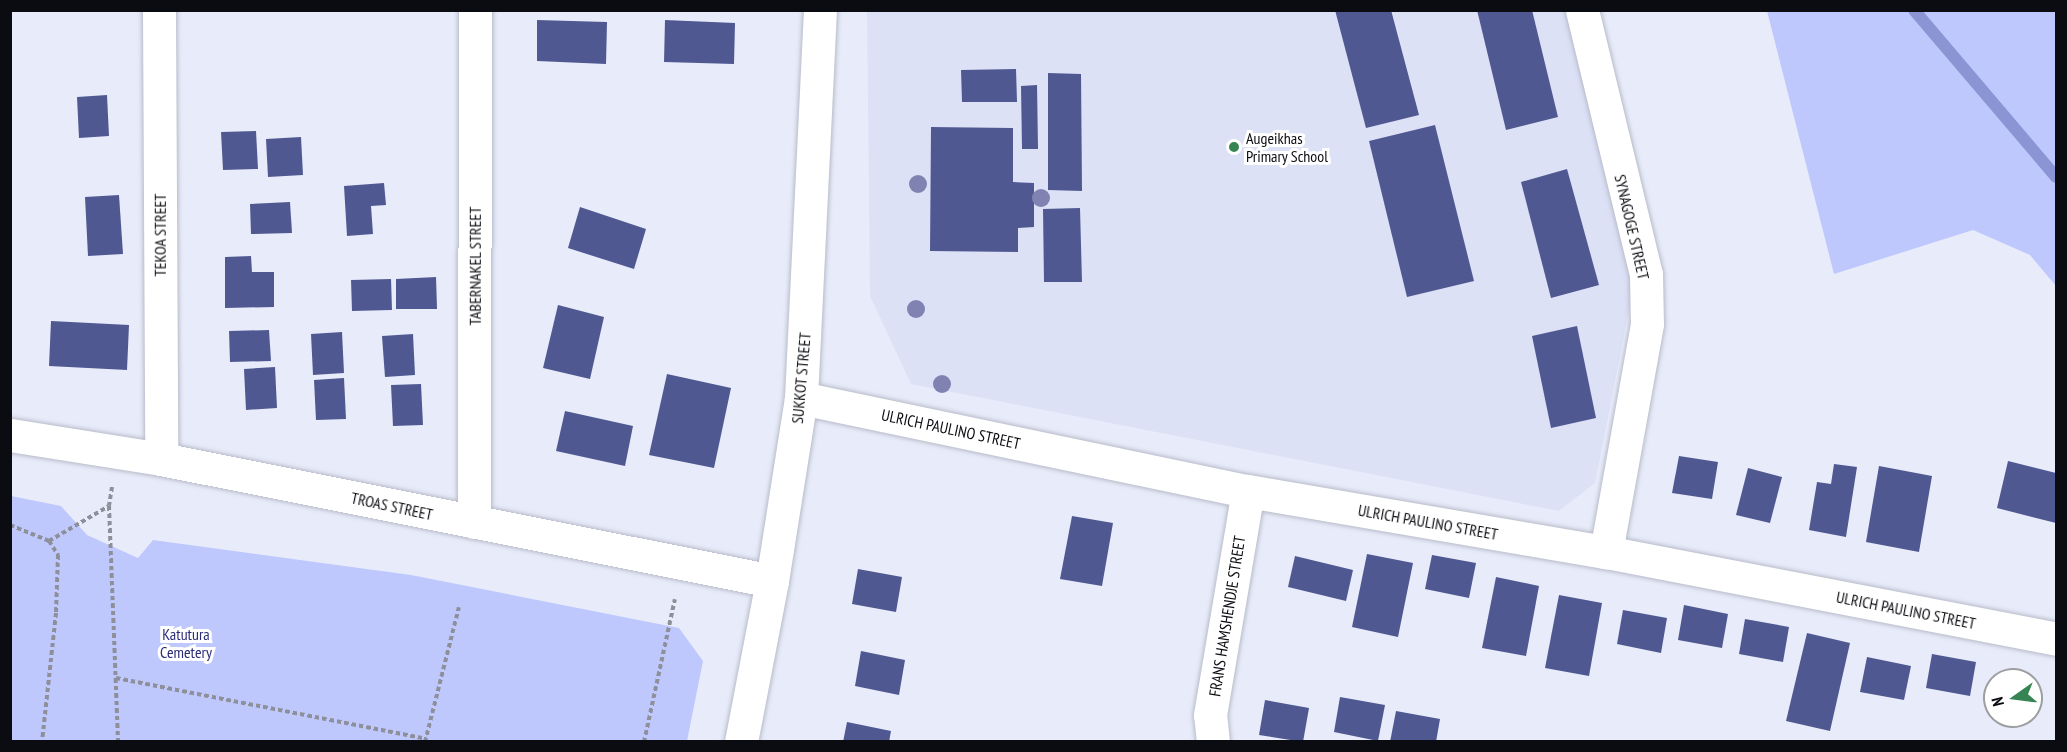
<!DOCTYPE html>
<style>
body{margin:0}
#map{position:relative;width:2067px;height:752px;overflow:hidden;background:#e8ecfa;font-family:"PT Sans Narrow",sans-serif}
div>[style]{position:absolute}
.built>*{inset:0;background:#dce1f6}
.green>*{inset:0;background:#bec8fd}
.stream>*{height:12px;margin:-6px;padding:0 6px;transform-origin:6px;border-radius:6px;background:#8b95d4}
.building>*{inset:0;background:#505892}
.path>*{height:4px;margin-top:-2px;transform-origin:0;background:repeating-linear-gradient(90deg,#8d909a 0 4.5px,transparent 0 7.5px)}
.roads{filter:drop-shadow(0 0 2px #b8bbc9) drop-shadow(0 0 2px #b8bbc9)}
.street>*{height:33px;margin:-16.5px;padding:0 16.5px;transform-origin:16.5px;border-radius:16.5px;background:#fff}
.trees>*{width:18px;height:18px;margin:-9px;border-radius:50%;background:#8082b1}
.dots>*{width:16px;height:16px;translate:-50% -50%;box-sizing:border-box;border:3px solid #fff;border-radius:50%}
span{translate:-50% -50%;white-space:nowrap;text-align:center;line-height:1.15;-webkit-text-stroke:6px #fff;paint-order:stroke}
.poi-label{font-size:16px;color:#0b0c11}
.left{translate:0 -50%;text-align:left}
.street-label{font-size:16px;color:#0b0c11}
.park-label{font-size:16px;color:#2a2c76}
.frame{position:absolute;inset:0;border:12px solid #0b0c11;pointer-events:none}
.north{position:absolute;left:1983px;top:668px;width:60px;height:60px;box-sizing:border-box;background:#fff;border:2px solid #9d9ea0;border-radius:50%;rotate:256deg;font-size:16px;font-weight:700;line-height:24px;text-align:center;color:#0b0c11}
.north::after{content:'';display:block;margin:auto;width:21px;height:27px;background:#368454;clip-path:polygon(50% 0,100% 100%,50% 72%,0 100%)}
</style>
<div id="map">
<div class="built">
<div style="clip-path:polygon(867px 11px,1567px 11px,1634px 284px,1595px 483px,1559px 511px,911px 384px,870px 296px)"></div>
</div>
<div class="green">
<div style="clip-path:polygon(1767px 11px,2056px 11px,2056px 286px,2030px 255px,1973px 230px,1834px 274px)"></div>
<div style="clip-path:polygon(11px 496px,61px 506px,87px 535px,138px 558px,153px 540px,411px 575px,679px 628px,703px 661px,687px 741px,11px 741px)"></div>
</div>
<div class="stream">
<div style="left:1914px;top:10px;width:219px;rotate:49.6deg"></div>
</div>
<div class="building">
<div style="clip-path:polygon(1335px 10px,1391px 10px,1419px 115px,1366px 128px)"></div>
<div style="clip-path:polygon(1477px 10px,1532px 10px,1558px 117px,1506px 130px)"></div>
<div style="clip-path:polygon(537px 20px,607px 22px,606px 64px,537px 61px)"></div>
<div style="clip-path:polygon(665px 20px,735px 23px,734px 64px,664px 62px)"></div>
<div style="clip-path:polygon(1016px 69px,1017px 102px,962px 102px,961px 70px)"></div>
<div style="clip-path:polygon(1048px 73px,1081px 74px,1082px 191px,1048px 190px)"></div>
<div style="clip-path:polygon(1037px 85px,1038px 149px,1022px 149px,1021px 86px)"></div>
<div style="clip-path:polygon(107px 95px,109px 136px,79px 138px,77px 97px)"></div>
<div style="clip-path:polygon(1435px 125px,1474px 281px,1407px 297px,1369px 141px)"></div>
<div style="clip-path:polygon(931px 127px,1013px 128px,1013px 182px,1034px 183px,1034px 227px,1018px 228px,1018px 252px,930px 251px)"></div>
<div style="clip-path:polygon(256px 131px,258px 169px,223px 170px,221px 132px)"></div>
<div style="clip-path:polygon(301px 137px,303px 175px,268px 177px,266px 139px)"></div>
<div style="clip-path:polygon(1567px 169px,1599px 285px,1551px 298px,1521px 182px)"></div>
<div style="clip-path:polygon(384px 183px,386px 205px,371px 206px,373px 234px,347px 236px,344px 186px)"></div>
<div style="clip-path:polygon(119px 195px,123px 254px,88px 256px,85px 197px)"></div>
<div style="clip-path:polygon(290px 202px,292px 233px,251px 234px,250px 204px)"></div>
<div style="clip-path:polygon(580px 207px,646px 229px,634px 269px,568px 248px)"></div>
<div style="clip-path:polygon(1080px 208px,1082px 282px,1044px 282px,1043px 209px)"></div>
<div style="clip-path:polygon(251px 256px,252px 272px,274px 272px,274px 307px,225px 308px,225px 257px)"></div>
<div style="clip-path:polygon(436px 277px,437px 309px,396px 309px,396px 279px)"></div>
<div style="clip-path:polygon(391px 279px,392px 310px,352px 311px,351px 280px)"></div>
<div style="clip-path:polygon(558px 305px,604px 317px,590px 379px,543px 368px)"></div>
<div style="clip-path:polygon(51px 321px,129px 325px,127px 370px,49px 366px)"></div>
<div style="clip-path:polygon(1577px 326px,1596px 418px,1551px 428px,1532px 336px)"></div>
<div style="clip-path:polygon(269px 330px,271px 361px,230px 362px,229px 331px)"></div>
<div style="clip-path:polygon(342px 332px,344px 373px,313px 375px,311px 334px)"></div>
<div style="clip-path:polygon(413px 334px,415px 375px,385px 377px,382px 336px)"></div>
<div style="clip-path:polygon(275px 367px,277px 408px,246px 410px,244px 369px)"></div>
<div style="clip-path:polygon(667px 374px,731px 388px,714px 468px,649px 455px)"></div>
<div style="clip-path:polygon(344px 378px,346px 419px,316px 420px,314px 380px)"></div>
<div style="clip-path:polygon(421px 384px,423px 425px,393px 426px,391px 385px)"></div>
<div style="clip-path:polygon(565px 411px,633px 426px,625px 466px,556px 451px)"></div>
<div style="clip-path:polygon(1679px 456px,1718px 462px,1712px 499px,1672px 493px)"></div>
<div style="clip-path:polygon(2008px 461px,2056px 473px,2056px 523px,1997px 508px)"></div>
<div style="clip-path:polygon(1834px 464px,1857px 467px,1846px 537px,1809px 530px,1817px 482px,1831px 484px)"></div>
<div style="clip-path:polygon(1879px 466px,1932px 476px,1919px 552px,1866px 542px)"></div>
<div style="clip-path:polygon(1748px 468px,1782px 477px,1770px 523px,1736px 515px)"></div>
<div style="clip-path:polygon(1072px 516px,1113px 523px,1102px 586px,1060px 579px)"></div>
<div style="clip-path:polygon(1367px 554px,1413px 563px,1398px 637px,1352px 627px)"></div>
<div style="clip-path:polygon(1432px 555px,1476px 563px,1469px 598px,1425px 589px)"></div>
<div style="clip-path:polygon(1295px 556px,1353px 570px,1346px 601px,1288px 587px)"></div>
<div style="clip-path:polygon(858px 569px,902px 577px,896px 612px,852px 604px)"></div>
<div style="clip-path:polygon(1496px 577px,1539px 586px,1526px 656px,1482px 648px)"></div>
<div style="clip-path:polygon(1559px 595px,1602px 603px,1589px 676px,1545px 668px)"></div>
<div style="clip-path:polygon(1684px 605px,1728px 614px,1722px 648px,1678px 640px)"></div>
<div style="clip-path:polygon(1623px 610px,1667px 618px,1661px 653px,1617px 644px)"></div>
<div style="clip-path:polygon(1745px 619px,1789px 627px,1783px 662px,1739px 654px)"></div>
<div style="clip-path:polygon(1807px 633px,1850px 643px,1830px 731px,1786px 721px)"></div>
<div style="clip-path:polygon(861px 651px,905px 660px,899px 695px,855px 686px)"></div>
<div style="clip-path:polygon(1932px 654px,1976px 662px,1970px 696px,1926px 688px)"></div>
<div style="clip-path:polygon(1867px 657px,1911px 666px,1904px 700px,1860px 692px)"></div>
<div style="clip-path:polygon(1340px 697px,1385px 705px,1378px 741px,1334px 732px)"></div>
<div style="clip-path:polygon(1265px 700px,1309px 708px,1303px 742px,1259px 735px)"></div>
<div style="clip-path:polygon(1396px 711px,1440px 719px,1436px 742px,1390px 742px)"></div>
<div style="clip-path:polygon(847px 722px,891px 731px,889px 742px,843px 742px)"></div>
</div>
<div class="path">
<div style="left:112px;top:487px;width:19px;rotate:99deg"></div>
<div style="left:109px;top:506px;width:236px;rotate:87.8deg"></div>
<div style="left:10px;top:525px;width:42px;rotate:22.3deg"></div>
<div style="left:49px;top:541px;width:17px;rotate:57deg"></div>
<div style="left:58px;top:555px;width:58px;rotate:92deg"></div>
<div style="left:56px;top:613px;width:130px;rotate:96.2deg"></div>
<div style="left:49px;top:541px;width:69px;rotate:-30.3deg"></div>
<div style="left:116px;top:678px;width:316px;rotate:11.1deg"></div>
<div style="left:425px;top:742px;width:139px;rotate:-75.9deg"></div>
<div style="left:644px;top:742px;width:146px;rotate:-77.8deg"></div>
</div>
<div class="roads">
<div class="street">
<div style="left:159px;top:10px;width:449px;rotate:89.7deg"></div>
<div style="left:1582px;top:10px;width:272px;rotate:76.4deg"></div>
<div style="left:1646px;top:274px;width:50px;rotate:88.9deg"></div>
<div style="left:1647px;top:324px;width:232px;rotate:100.2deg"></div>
<div style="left:801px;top:398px;width:457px;rotate:11.8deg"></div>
<div style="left:1248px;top:491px;width:363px;rotate:9.7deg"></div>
<div style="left:1606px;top:552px;width:458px;rotate:10.9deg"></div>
<div style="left:10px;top:435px;width:153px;rotate:9deg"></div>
<div style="left:161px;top:459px;width:623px;rotate:11.29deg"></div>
<div style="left:474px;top:522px;width:512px;rotate:-89.89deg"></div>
<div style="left:741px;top:742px;width:164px;rotate:-79.1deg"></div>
<div style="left:772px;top:581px;width:185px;rotate:-81deg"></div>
<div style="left:801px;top:398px;width:388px;rotate:-87.2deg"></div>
<div style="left:1213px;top:742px;width:27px;rotate:-96deg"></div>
<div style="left:1210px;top:715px;width:227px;rotate:-80.4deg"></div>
</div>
</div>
<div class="trees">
<div style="left:918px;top:184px"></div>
<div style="left:1041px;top:198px"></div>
<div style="left:916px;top:309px"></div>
<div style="left:942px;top:384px"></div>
</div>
<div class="dots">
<div style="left:1234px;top:147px;background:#368454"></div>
</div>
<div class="poi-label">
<span class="left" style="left:1246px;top:147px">Augeikhas<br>Primary School</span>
</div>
<div class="street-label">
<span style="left:1632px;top:227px;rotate:77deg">SYNAGOGE STREET</span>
<span style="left:160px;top:235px;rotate:-90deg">TEKOA STREET</span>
<span style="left:475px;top:266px;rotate:-90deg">TABERNAKEL STREET</span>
<span style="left:801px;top:378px;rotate:-85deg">SUKKOT STREET</span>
<span style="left:951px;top:429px;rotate:12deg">ULRICH PAULINO STREET</span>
<span style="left:392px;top:506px;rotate:12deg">TROAS STREET</span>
<span style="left:1428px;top:522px;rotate:10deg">ULRICH PAULINO STREET</span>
<span style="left:1906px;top:610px;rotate:11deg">ULRICH PAULINO STREET</span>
<span style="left:1227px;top:616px;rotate:-81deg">FRANS HAMSHENDJE STREET</span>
</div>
<div class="park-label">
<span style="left:186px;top:643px">Katutura<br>Cemetery</span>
</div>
<div class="frame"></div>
<div class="north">N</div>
</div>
